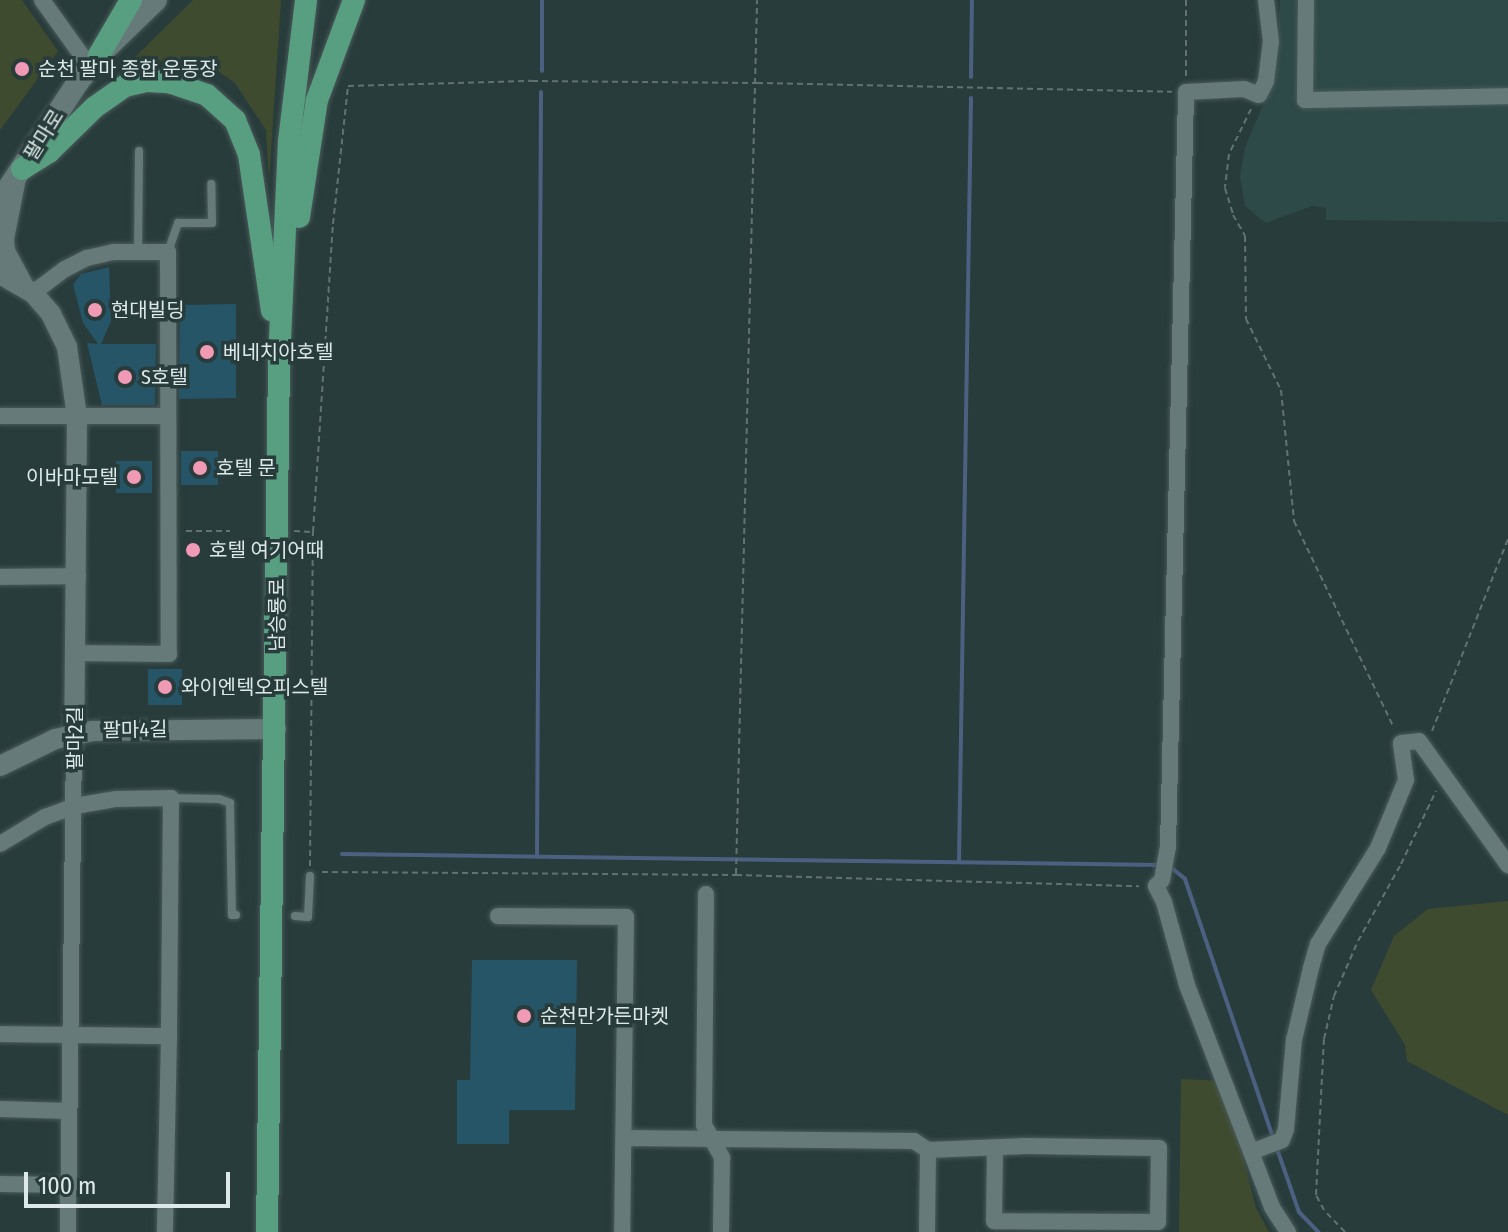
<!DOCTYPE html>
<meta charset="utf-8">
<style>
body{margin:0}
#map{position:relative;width:1508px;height:1232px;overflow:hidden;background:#283c3b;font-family:"Fira Sans Condensed","Noto Sans KR",sans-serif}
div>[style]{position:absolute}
.built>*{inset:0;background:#2d4948}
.green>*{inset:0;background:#3f4b2f}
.stream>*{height:4px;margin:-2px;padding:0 2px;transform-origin:2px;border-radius:2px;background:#4c6082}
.building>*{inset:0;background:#265568}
.path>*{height:2px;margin-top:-1px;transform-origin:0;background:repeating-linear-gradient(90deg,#617271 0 6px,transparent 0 10px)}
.roads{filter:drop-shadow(0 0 2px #495a59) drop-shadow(0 0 2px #495a59)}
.service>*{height:8px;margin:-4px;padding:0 4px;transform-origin:4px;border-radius:4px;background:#657a79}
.minor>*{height:16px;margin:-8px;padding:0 8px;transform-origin:8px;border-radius:8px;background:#657a79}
.tertiary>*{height:20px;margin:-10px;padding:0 10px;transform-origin:10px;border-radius:10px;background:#657a79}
.secondary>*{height:22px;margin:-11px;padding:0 11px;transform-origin:11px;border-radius:11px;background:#657a79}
.primary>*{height:22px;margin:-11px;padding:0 11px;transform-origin:11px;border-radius:11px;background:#579f80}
.dots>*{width:22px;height:22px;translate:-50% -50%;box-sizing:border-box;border:4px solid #283c3b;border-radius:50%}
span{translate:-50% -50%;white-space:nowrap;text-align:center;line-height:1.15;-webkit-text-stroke:7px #283c3b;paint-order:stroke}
.poi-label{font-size:20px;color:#dde9e8}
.left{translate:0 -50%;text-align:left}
.right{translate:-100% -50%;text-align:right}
.street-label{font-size:20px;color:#dde9e8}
.scale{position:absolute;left:24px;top:1172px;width:206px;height:36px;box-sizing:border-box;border:4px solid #dde9e8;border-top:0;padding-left:10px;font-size:24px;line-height:28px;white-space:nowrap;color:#dde9e8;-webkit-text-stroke:6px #283c3b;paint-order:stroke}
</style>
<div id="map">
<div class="built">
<div style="clip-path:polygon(1280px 0,1508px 0,1508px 222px,1326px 220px,1326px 208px,1312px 206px,1266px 223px,1245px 206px,1240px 177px,1245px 147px,1275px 77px)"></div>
</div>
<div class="green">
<div style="clip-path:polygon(0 0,22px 0,58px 51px,0 130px)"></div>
<div style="clip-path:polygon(193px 0,281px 0,269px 181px,266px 130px,235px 83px,218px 71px,170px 60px,123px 69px)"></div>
<div style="clip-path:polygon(1508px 901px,1508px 1115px,1407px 1061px,1405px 1045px,1371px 990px,1394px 936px,1428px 909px)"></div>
<div style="clip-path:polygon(1181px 1079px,1224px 1081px,1256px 1208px,1269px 1232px,1179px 1232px)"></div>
</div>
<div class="stream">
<div style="left:542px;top:71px;width:71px;rotate:-90deg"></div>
<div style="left:971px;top:77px;width:77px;rotate:-89.3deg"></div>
<div style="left:342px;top:854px;width:817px;rotate:0.77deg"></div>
<div style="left:537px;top:857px;width:765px;rotate:-89.7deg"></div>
<div style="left:959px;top:862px;width:764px;rotate:-89.1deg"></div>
<div style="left:1168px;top:865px;width:22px;rotate:39deg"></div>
<div style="left:1185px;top:879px;width:274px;rotate:71.2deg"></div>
<div style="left:1276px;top:1146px;width:70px;rotate:70.8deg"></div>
<div style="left:1299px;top:1212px;width:28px;rotate:46deg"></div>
</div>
<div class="building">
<div style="clip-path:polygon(109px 267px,111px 321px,101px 344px,156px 344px,155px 405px,102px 405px,87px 343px,98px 344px,83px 323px,73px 284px,81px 274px)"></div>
<div style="clip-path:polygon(236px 304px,236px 398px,179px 399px,180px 305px)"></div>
<div style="clip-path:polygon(181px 451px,218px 451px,218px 485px,181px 485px)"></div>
<div style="clip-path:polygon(116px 461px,152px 461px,152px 493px,116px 493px)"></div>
<div style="clip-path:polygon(148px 669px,182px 669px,182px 705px,148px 705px)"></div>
<div style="clip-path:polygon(472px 960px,577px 960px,575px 1110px,509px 1110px,509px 1144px,457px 1144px,457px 1080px,470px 1080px)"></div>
</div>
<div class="path">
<div style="left:1186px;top:76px;width:76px;rotate:-90deg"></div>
<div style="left:1251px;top:109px;width:50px;rotate:116.1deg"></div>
<div style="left:1229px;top:154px;width:34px;rotate:97deg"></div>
<div style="left:1225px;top:188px;width:28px;rotate:73deg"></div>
<div style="left:1233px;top:215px;width:24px;rotate:60deg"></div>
<div style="left:1245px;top:236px;width:83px;rotate:89.3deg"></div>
<div style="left:1246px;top:319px;width:79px;rotate:63.8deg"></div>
<div style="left:1281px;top:390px;width:132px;rotate:84.3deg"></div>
<div style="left:1294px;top:521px;width:230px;rotate:64.2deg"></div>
<div style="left:186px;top:531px;width:44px"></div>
<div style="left:294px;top:531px;width:18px;rotate:3deg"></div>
<div style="left:1432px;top:731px;width:206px;rotate:-68.4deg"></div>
<div style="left:310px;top:866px;width:334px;rotate:-89.5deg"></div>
<div style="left:313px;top:532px;width:309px;rotate:-86.3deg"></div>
<div style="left:333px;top:224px;width:139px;rotate:-83.8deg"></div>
<div style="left:348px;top:86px;width:184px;rotate:-1.6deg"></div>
<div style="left:532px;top:81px;width:225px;rotate:0.5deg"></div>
<div style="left:757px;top:83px;width:415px;rotate:1.2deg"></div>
<div style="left:322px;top:872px;width:414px;rotate:0.4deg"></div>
<div style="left:736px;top:875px;width:403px;rotate:1.6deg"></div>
<div style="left:736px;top:874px;width:874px;rotate:-88.62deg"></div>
<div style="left:1345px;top:1232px;width:30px;rotate:-134deg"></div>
<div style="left:1324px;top:1210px;width:17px;rotate:-118deg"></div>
<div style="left:1316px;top:1195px;width:156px;rotate:-87.1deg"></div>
<div style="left:1324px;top:1039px;width:44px;rotate:-76.9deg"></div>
<div style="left:1334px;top:996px;width:60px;rotate:-66.4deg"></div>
<div style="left:1358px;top:941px;width:88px;rotate:-60.8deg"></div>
<div style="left:1401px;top:864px;width:81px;rotate:-64.4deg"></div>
</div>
<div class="roads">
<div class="service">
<div style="left:138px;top:251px;width:100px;rotate:-89.4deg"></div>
<div style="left:168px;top:252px;width:31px;rotate:-71deg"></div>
<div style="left:178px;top:223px;width:34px"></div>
<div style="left:212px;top:223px;width:39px;rotate:-91deg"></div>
<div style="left:171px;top:798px;width:48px;rotate:1.2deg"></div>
<div style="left:219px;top:799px;width:12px;rotate:20deg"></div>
<div style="left:230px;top:803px;width:112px;rotate:89deg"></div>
<div style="left:232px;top:915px;width:4px"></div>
<div style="left:295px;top:916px;width:13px;rotate:4deg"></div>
<div style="left:308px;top:917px;width:41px;rotate:-87.2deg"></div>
</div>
<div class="minor">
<div style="left:42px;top:0;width:82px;rotate:54.4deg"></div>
<div style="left:1306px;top:0;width:100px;rotate:90.6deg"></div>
<div style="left:1305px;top:100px;width:203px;rotate:-1.1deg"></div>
<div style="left:33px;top:293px;width:40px;rotate:-37deg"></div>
<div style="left:65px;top:269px;width:25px;rotate:-27deg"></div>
<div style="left:87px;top:258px;width:28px;rotate:-13deg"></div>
<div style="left:114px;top:252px;width:54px"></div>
<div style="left:168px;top:252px;width:402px;rotate:89.9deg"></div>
<div style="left:169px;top:654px;width:93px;rotate:-179.4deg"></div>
<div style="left:0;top:416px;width:168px"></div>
<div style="left:0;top:577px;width:78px;rotate:-0.7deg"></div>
<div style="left:0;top:844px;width:52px;rotate:-31deg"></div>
<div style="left:45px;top:817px;width:32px;rotate:-20deg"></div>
<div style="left:75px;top:806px;width:42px;rotate:-9.7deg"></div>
<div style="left:116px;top:799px;width:55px;rotate:-1deg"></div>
<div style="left:171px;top:798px;width:238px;rotate:90.5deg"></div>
<div style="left:706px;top:894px;width:231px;rotate:90.5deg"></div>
<div style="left:704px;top:1125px;width:38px;rotate:61deg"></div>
<div style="left:722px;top:1158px;width:74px;rotate:90.8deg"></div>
<div style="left:498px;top:916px;width:128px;rotate:0.4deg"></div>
<div style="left:626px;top:917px;width:315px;rotate:90.7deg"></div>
<div style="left:0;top:1034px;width:169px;rotate:0.7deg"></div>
<div style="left:169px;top:1036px;width:196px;rotate:91.2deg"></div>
<div style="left:0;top:1109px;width:69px;rotate:1.7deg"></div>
<div style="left:624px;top:1138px;width:290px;rotate:0.6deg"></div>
<div style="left:914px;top:1141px;width:17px;rotate:33deg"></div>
<div style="left:928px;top:1150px;width:98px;rotate:-2.3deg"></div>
<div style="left:1026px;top:1146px;width:133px;rotate:0.9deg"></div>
<div style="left:1159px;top:1148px;width:74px;rotate:90.8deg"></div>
<div style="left:1158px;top:1222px;width:164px;rotate:-179.7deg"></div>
<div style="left:994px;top:1221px;width:72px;rotate:-89.2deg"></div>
<div style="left:1251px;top:1152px;width:179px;rotate:-111deg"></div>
<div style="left:1187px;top:985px;width:86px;rotate:-105.5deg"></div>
<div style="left:1164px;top:902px;width:18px;rotate:-117deg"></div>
<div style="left:1156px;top:886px;width:8px;rotate:-45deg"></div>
<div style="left:1162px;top:880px;width:34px;rotate:-80deg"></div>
<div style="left:1168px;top:847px;width:755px;rotate:-88.63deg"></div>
<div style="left:1186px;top:92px;width:58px;rotate:-3deg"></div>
<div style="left:1244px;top:89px;width:16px;rotate:22deg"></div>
<div style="left:1259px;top:95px;width:16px;rotate:-63deg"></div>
<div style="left:1266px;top:81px;width:39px;rotate:-83deg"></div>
<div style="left:1271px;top:42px;width:42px;rotate:-96.8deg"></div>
<div style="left:0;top:1184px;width:69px;rotate:0.8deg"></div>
<div style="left:68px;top:1232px;width:498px;rotate:-89.3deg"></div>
<div style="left:927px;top:1232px;width:82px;rotate:-89.3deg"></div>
<div style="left:1288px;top:1232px;width:30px;rotate:-123deg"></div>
<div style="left:1272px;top:1207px;width:59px;rotate:-110.9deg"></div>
<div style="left:1251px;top:1152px;width:33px;rotate:-21deg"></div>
<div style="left:1282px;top:1140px;width:12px;rotate:-70deg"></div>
<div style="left:1286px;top:1129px;width:89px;rotate:-84.9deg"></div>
<div style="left:1294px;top:1040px;width:74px;rotate:-76.7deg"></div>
<div style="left:1311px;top:968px;width:25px;rotate:-74deg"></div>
<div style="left:1318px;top:944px;width:113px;rotate:-58deg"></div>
<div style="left:1378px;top:848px;width:74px;rotate:-67.6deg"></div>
<div style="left:1406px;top:780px;width:37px;rotate:-98deg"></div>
<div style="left:1401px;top:743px;width:18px;rotate:-6deg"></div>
<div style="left:1419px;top:741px;width:153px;rotate:54.3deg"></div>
</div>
<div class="tertiary">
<div style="left:15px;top:183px;width:57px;rotate:101.1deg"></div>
<div style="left:4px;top:239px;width:12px;rotate:85deg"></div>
<div style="left:5px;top:251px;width:38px;rotate:62deg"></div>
<div style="left:0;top:274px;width:38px;rotate:30deg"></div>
<div style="left:33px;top:293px;width:28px;rotate:49deg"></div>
<div style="left:51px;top:314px;width:37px;rotate:64deg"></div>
<div style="left:67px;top:347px;width:70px;rotate:81.8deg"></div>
<div style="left:77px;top:416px;width:318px;rotate:90.5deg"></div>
<div style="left:0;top:766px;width:61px;rotate:-26.1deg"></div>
<div style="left:55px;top:739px;width:38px;rotate:-12deg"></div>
<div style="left:92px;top:731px;width:184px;rotate:-0.6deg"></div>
</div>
<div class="secondary">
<div style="left:0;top:201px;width:142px;rotate:-56.8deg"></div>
<div style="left:78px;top:82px;width:34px;rotate:-52deg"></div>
<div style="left:99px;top:55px;width:79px;rotate:-44deg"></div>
</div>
<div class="primary">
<div style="left:99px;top:55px;width:64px;rotate:-59.8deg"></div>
<div style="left:22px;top:169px;width:32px;rotate:-32deg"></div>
<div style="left:49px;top:152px;width:64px;rotate:-44.4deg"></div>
<div style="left:95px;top:107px;width:37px;rotate:-35deg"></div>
<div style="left:125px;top:86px;width:23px;rotate:-13deg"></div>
<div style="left:147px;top:81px;width:22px;rotate:3deg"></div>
<div style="left:169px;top:82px;width:40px;rotate:18.9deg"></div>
<div style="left:207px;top:95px;width:38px;rotate:42deg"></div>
<div style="left:235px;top:120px;width:38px;rotate:68deg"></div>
<div style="left:249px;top:155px;width:157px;rotate:81.6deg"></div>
<div style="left:299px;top:217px;width:118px;rotate:-81.3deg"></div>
<div style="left:317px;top:100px;width:107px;rotate:-69.7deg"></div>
<div style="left:267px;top:1232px;width:871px;rotate:-89.21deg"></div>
<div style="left:279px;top:361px;width:220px;rotate:-87.4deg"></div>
<div style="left:289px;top:141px;width:142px;rotate:-83.1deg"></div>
</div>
</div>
<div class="dots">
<div style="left:22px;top:69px;background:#f09ab5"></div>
<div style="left:95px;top:310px;background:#f09ab5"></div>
<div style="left:207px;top:352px;background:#f09ab5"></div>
<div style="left:125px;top:377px;background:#f09ab5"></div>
<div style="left:200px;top:468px;background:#f09ab5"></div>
<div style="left:134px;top:477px;background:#f09ab5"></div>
<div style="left:193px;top:550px;background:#f09ab5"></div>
<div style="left:165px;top:687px;background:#f09ab5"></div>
<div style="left:524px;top:1016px;background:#f09ab5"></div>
</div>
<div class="poi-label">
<span class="left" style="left:38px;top:69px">순천 팔마 종합 운동장</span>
<span class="left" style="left:111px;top:310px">현대빌딩</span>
<span class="left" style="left:223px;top:352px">베네치아호텔</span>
<span class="left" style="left:141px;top:377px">S호텔</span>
<span class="left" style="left:216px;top:468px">호텔 문</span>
<span class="right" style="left:118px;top:477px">이바마모텔</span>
<span class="left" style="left:209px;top:550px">호텔 여기어때</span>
<span class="left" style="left:181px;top:687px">와이엔텍오피스텔</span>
<span class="left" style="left:540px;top:1016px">순천만가든마켓</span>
</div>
<div class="street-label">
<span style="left:44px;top:135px;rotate:-58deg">팔마로</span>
<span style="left:277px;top:615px;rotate:-90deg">남승룡로</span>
<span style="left:135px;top:730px;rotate:-1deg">팔마4길</span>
<span style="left:75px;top:738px;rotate:-90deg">팔마2길</span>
</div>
<div class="scale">100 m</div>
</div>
